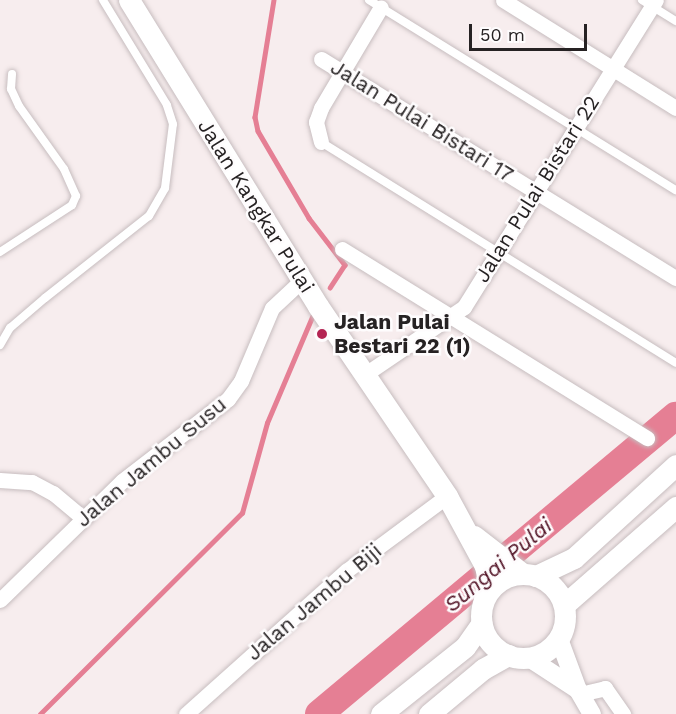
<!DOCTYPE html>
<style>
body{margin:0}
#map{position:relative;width:676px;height:714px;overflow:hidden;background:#f7edee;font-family:"Work Sans",sans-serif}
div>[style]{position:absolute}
.stream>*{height:4.5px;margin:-2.25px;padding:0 2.25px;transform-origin:2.25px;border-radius:2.25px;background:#e57f94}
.river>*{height:28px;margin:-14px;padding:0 14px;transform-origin:14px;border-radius:14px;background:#e57f94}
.roads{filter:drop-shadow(0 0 2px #c7bdbf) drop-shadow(0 0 2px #c7bdbf)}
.service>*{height:8px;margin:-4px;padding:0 4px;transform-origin:4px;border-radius:4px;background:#fff}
.minor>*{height:15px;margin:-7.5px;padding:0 7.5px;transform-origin:7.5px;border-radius:7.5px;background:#fff}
.tertiary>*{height:18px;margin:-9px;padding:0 9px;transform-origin:9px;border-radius:9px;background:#fff}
.secondary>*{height:21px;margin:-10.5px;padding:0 10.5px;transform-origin:10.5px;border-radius:10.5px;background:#fff}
.secondary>.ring{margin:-10.5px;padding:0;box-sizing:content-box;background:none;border:21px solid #fff;border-radius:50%}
.dots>*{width:16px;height:16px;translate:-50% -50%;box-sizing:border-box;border:3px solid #fefcfd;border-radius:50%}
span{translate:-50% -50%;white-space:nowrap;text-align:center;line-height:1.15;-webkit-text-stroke:5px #fefcfd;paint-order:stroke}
.street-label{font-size:21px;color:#262223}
.poi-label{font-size:21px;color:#262223;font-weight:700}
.left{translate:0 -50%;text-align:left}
.water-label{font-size:22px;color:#501023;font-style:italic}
.scale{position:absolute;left:469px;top:24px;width:118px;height:27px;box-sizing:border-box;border:3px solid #262223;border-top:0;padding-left:8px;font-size:18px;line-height:21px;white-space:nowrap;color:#262223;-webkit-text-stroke:4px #fefcfd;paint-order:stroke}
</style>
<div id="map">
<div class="stream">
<div style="left:274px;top:0;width:119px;rotate:99.2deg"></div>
<div style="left:255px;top:117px;width:14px;rotate:78deg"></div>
<div style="left:258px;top:131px;width:101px;rotate:59.6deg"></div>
<div style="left:309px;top:218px;width:59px;rotate:52.5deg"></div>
<div style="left:345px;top:265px;width:27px;rotate:123deg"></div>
<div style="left:40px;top:714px;width:285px;rotate:-44.9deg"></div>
<div style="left:242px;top:513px;width:93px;rotate:-74.5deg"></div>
<div style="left:267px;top:423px;width:123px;rotate:-67deg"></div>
</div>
<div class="river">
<div style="left:319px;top:714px;width:465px;rotate:-39.9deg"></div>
</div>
<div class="roads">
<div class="service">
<div style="left:369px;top:0;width:361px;rotate:31.8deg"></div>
<div style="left:642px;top:0;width:40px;rotate:32deg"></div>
<div style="left:321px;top:142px;width:418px;rotate:31.9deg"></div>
<div style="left:0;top:252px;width:86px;rotate:-33.1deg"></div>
<div style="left:72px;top:205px;width:10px;rotate:-66deg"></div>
<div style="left:76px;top:196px;width:30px;rotate:-114deg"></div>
<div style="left:64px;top:169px;width:77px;rotate:-125.5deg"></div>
<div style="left:19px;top:106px;width:19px;rotate:-115deg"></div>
<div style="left:11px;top:89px;width:15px;rotate:-86deg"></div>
<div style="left:0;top:345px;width:20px;rotate:-60deg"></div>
<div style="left:10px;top:328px;width:46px;rotate:-40.6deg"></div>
<div style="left:45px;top:298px;width:132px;rotate:-38.3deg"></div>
<div style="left:149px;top:216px;width:32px;rotate:-60deg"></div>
<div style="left:165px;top:188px;width:64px;rotate:-82.9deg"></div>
<div style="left:173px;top:124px;width:20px;rotate:-108deg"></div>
<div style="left:167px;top:105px;width:123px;rotate:-121.4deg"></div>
</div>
<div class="minor">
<div style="left:503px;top:0;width:204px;rotate:32deg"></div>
<div style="left:321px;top:59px;width:417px;rotate:31.7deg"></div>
<div style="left:321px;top:142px;width:21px;rotate:-104deg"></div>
<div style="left:316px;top:122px;width:15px;rotate:-70deg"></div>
<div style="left:321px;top:108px;width:117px;rotate:-59.3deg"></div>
<div style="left:342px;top:249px;width:359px;rotate:31.8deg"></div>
<div style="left:364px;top:375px;width:121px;rotate:-34.2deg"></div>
<div style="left:464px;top:307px;width:362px;rotate:-58deg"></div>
<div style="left:0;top:480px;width:32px;rotate:4deg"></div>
<div style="left:32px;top:482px;width:24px;rotate:28deg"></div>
<div style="left:53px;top:493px;width:39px;rotate:40deg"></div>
<div style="left:0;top:600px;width:170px;rotate:-44.3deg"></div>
<div style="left:122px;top:481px;width:134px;rotate:-37.7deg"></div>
<div style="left:228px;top:399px;width:22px;rotate:-54deg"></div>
<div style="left:241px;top:381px;width:79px;rotate:-67deg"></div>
<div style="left:272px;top:308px;width:41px;rotate:-43deg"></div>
<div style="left:580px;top:694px;width:26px;rotate:-13deg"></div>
<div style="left:605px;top:688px;width:32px;rotate:55deg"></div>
<div style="left:186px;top:714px;width:215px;rotate:-41.8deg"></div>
<div style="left:346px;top:571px;width:126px;rotate:-36.6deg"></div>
</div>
<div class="tertiary">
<div style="left:559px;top:639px;width:54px;rotate:69.6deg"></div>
<div style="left:578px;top:690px;width:28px;rotate:60deg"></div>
<div style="left:529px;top:658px;width:59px;rotate:33.1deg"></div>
</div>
<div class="secondary">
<div style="left:129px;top:0;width:360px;rotate:58.3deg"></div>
<div style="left:318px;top:306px;width:230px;rotate:55.8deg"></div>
<div style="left:447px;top:496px;width:80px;rotate:61.5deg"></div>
<div style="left:485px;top:566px;width:14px;rotate:78deg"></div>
<div style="left:488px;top:580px;width:19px;rotate:102deg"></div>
<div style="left:474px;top:536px;width:62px;rotate:37.8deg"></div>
<div class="ring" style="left:481px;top:574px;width:63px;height:63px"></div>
<div style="left:536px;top:576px;width:42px;rotate:-25.3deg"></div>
<div style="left:574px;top:558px;width:138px;rotate:-42.4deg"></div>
<div style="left:564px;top:605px;width:149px;rotate:-41.2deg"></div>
<div style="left:381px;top:714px;width:107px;rotate:-38.6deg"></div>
<div style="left:465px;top:647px;width:29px;rotate:-55deg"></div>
<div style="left:429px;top:714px;width:70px;rotate:-39.8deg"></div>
<div style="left:483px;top:669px;width:29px;rotate:-29deg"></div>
</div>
</div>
<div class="dots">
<div style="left:322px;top:334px;background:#b42453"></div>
</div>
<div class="street-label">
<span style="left:422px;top:121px;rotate:32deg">Jalan Pulai Bistari 17</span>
<span style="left:537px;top:189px;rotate:-58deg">Jalan Pulai Bistari 22</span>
<span style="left:256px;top:206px;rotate:58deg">Jalan Kangkar Pulai</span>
<span style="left:151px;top:462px;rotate:-40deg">Jalan Jambu Susu</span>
<span style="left:314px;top:602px;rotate:-40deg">Jalan Jambu Biji</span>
</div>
<div class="poi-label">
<span class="left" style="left:334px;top:334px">Jalan Pulai<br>Bestari 22 (1)</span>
</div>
<div class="water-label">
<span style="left:498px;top:565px;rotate:-40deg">Sungai Pulai</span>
</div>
<div class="scale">50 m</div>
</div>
